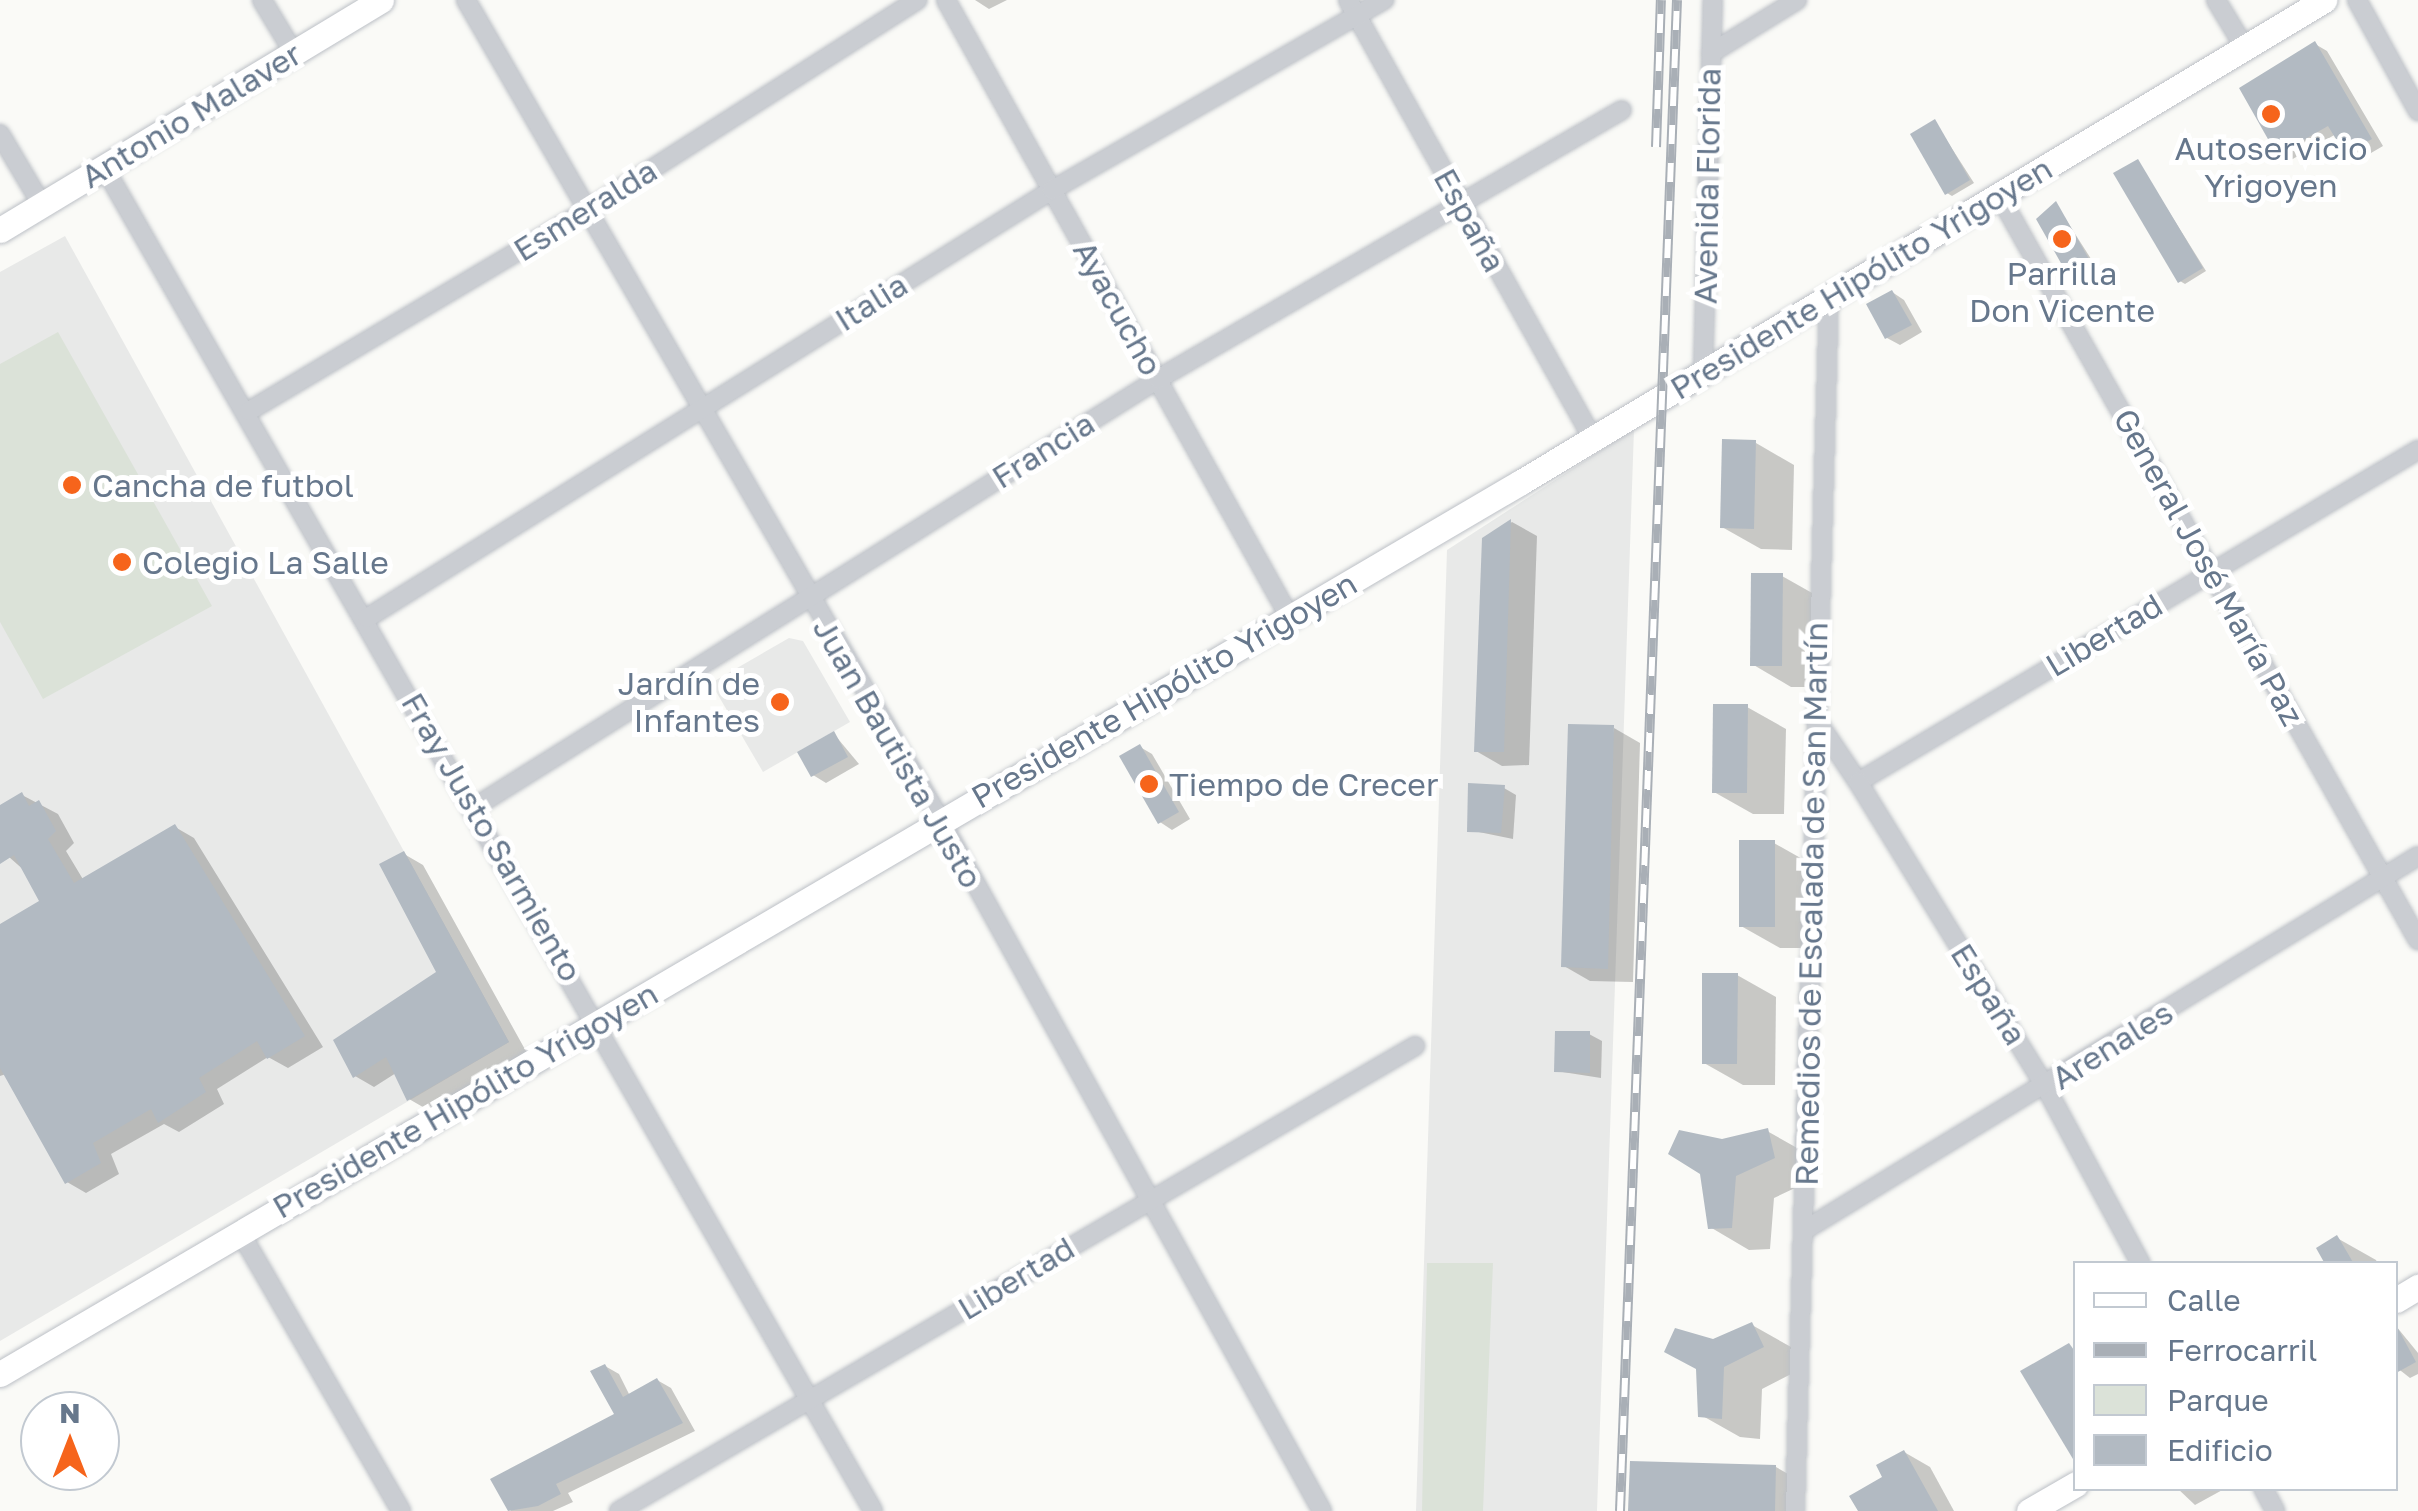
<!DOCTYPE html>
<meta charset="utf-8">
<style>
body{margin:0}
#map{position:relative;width:2418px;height:1511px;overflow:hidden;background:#fafaf7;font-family:"Golos Text",sans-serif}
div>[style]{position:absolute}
.built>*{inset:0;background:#e8e9e8}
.green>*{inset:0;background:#dbe2d8}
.shadow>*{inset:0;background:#0003}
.building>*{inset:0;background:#b2bac2}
.roads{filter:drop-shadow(0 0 2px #bcc0c6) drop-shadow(0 0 2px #bcc0c6)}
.street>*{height:18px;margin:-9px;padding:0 9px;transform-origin:9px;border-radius:9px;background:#cacdd2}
.secondary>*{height:25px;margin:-12.5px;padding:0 12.5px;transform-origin:12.5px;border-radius:12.5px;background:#fff}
.rail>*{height:10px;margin-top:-5px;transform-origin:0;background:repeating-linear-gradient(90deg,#fff 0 19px,#a9afb6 0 38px);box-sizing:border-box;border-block:2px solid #a9afb6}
.dots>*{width:28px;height:28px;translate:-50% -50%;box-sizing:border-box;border:5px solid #fff;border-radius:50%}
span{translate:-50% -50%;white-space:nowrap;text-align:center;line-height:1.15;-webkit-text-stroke:10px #fff;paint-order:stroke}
.street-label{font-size:32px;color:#66778c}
.poi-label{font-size:32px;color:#66778c}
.left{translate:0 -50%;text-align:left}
.right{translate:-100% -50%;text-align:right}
.legend{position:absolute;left:2073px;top:1261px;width:325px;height:230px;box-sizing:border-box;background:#fff;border:2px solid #c2c9d1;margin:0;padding:12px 18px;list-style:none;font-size:30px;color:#66778c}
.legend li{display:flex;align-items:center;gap:20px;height:50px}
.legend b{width:50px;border:2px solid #c2c9d1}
.north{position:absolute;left:20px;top:1391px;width:100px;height:100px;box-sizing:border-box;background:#fff;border:2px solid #c2c9d1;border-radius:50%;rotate:0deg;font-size:28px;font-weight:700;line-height:40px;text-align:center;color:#66778c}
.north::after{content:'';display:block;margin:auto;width:35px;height:45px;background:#f6641b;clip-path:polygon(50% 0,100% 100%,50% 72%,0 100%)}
</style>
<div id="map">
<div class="built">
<div style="clip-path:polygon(65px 236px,509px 1042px,0 1341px,0 272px)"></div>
<div style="clip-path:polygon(1634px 429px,1597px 1511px,1416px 1511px,1447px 550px)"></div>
<div style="clip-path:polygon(789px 638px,803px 641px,850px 722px,763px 772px,711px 683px)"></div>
</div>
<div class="green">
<div style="clip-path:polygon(58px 332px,212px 606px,43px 699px,0 622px,0 364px)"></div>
<div style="clip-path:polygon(1427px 1263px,1493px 1263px,1483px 1511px,1422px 1511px)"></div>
</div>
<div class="shadow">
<div style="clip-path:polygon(975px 0,1007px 0,989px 9px)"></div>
<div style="clip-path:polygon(2315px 44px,2327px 51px,2383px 146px,2359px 160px,2336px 134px,2291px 160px,2279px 153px)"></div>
<div style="clip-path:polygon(1935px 122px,1974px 183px,1952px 196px,1947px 193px)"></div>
<div style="clip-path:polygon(2138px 162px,2206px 271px,2185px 284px,2180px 281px)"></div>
<div style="clip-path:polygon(2056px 204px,2093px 262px,2074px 273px,2068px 270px)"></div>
<div style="clip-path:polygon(1892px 292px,1904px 300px,1922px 332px,1900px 345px,1887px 338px)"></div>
<div style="clip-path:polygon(1756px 443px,1794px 465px,1792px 550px,1761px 549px,1722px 527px)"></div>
<div style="clip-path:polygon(1512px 522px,1537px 536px,1529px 765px,1502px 766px,1476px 751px,1484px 540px)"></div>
<div style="clip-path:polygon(1782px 576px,1821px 598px,1820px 687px,1791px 687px,1752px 664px)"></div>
<div style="clip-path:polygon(1747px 707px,1786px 729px,1784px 814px,1753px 814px,1714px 792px)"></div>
<div style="clip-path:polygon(1614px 728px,1640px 743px,1633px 982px,1590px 981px,1564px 966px)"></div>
<div style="clip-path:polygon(834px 734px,859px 764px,826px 783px,813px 775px)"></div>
<div style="clip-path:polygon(1140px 747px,1152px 754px,1190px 819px,1172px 830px,1160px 822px)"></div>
<div style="clip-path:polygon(1504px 788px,1516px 795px,1513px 839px,1469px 830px)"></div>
<div style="clip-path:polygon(22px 795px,58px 814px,74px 843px,66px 851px,84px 881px,175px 827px,194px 838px,323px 1047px,288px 1068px,268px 1057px,217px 1089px,224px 1104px,179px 1132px,164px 1124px,111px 1154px,119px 1174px,86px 1193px,67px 1182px,6px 1074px,0 1076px,0 927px,43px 901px,26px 872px,0 849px,0 808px)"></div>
<div style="clip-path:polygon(1774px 843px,1813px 865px,1813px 948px,1780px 948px,1741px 926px)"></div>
<div style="clip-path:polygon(404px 854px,423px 865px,527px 1053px,428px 1110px,409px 1099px,396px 1073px,374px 1087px,355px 1076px,439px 973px)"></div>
<div style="clip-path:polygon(1737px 975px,1776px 997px,1775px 1085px,1743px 1085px,1704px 1063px)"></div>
<div style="clip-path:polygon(1589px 1034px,1602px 1041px,1601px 1078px,1556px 1071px)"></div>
<div style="clip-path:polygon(1767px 1131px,1806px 1153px,1812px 1180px,1774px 1198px,1770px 1249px,1749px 1250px,1710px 1227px,1722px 1142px)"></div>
<div style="clip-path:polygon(2337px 1238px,2376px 1260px,2378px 1264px,2328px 1264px)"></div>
<div style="clip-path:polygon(1752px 1325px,1791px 1347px,1801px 1369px,1762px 1389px,1760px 1439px,1740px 1437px,1701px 1415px,1713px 1341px)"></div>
<div style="clip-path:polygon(2396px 1326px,2418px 1353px,2418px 1374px,2410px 1378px,2396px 1367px)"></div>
<div style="clip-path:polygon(605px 1366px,619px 1374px,630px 1396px,657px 1380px,671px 1388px,695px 1431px,568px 1493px,573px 1502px,553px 1511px,511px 1511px,494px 1480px,617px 1415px)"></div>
<div style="clip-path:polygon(1904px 1452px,1930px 1467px,1954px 1511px,1861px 1511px)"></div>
<div style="clip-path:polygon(1776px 1467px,1802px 1482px,1801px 1511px,1631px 1511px)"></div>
<div style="clip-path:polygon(2177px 1488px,2226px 1488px,2195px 1505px)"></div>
</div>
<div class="building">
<div style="clip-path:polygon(2315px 41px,2372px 139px,2345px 154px,2328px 126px,2277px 155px,2239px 88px)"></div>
<div style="clip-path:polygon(1935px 119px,1970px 180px,1945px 195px,1910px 134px)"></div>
<div style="clip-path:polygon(2138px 159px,2203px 268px,2178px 283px,2113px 173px)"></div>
<div style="clip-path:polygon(2056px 201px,2089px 259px,2066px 272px,2036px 219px)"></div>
<div style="clip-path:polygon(1892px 290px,1912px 325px,1885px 339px,1866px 304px)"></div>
<div style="clip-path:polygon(1722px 439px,1756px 440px,1754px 529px,1720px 528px)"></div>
<div style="clip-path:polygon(1511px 519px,1504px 752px,1474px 752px,1482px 538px)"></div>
<div style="clip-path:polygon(1751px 573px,1783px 573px,1782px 666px,1750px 666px)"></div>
<div style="clip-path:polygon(1713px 704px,1748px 704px,1747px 793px,1712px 793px)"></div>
<div style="clip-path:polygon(1568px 724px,1614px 725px,1608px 969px,1561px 967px)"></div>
<div style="clip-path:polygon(834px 731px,848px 757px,811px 777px,797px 752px)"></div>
<div style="clip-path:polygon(1140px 744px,1179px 812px,1158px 824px,1119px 756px)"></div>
<div style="clip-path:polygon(1468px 783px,1505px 785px,1501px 833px,1467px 832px)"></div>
<div style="clip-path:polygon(22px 792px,29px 806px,39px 800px,56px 831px,48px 839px,74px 883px,175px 824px,305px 1036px,267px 1059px,257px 1041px,199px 1078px,206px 1092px,158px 1123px,151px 1109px,93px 1143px,101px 1163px,65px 1184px,0 1068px,0 924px,39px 901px,14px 855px,0 864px,0 805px)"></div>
<div style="clip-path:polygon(1739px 840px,1775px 840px,1775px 927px,1739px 927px)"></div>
<div style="clip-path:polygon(404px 851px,509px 1042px,407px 1101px,386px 1057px,353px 1078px,333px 1040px,436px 972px,379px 864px)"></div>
<div style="clip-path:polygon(1702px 973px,1738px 973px,1737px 1064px,1702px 1064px)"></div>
<div style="clip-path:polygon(1555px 1031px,1590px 1031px,1590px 1073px,1554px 1072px)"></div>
<div style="clip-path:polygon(1768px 1128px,1775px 1158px,1736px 1176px,1732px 1228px,1708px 1229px,1700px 1174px,1668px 1154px,1679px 1130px,1722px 1139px)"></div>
<div style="clip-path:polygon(2337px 1235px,2354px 1264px,2325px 1264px,2316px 1248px)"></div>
<div style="clip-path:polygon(1752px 1322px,1764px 1347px,1724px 1367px,1722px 1419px,1698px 1417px,1696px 1369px,1664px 1352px,1675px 1328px,1713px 1339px)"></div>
<div style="clip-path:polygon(2396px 1325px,2416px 1362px,2396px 1373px)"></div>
<div style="clip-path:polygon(2069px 1343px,2076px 1353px,2076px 1464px,2020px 1371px)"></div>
<div style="clip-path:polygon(605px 1364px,623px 1397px,657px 1378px,683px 1423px,556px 1484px,561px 1494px,538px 1506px,508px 1511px,490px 1479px,614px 1414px,590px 1371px)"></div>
<div style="clip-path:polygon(1904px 1450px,1938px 1511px,1858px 1511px,1849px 1496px,1882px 1477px,1876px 1465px)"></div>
<div style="clip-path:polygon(1630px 1461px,1776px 1465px,1775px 1511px,1628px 1511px)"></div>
</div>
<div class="roads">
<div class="street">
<div style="left:262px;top:0;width:62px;rotate:58.9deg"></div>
<div style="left:466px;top:0;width:949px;rotate:59.95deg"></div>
<div style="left:941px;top:821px;width:788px;rotate:61.09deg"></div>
<div style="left:946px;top:0;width:705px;rotate:60.89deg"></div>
<div style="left:1348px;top:0;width:503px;rotate:60.83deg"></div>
<div style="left:2216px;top:0;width:56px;rotate:58.9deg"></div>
<div style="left:2357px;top:0;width:127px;rotate:61.2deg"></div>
<div style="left:1711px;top:53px;width:101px;rotate:-31.6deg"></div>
<div style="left:0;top:134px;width:82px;rotate:59.4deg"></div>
<div style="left:104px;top:167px;width:1548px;rotate:60.22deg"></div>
<div style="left:1999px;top:195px;width:855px;rotate:60.65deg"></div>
<div style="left:1703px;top:373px;width:373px;rotate:-88.5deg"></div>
<div style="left:249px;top:411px;width:392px;rotate:-30.7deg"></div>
<div style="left:586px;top:211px;width:393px;rotate:-32.5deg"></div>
<div style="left:367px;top:618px;width:808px;rotate:-32deg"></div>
<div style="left:1052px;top:190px;width:383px;rotate:-29.8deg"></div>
<div style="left:1815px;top:718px;width:77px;rotate:56.1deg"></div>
<div style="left:1858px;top:782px;width:651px;rotate:-30.66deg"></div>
<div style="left:1858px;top:782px;width:357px;rotate:58.4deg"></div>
<div style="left:2045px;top:1086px;width:202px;rotate:61.7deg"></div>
<div style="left:475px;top:807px;width:806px;rotate:-32.07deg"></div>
<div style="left:1158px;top:379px;width:536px;rotate:-30.1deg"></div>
<div style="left:1803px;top:1231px;width:720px;rotate:-31.37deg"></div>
<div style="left:240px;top:1232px;width:322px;rotate:60deg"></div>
<div style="left:2263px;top:1488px;width:26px;rotate:62deg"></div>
<div style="left:619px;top:1511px;width:922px;rotate:-30.29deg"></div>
<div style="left:1795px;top:1511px;width:1214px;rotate:-88.4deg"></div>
</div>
<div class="secondary">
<div style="left:0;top:230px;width:445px;rotate:-31.1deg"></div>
<div style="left:2396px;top:1300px;width:26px;rotate:-31deg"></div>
<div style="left:0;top:1374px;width:1763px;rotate:-30.39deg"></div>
<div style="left:1521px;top:482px;width:937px;rotate:-30.97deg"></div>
<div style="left:2029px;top:1511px;width:54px;rotate:-29.9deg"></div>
</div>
</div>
<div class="rail">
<div style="left:1656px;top:147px;width:147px;rotate:-88.1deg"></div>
<div style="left:1620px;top:1511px;width:1512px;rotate:-87.84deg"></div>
</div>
<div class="dots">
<div style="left:2271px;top:114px;background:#f6641b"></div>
<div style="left:2062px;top:239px;background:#f6641b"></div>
<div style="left:72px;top:485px;background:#f6641b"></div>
<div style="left:122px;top:562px;background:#f6641b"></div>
<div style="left:780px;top:702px;background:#f6641b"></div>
<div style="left:1149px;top:784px;background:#f6641b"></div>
</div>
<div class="street-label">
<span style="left:191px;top:115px;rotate:-31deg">Antonio Malaver</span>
<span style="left:1707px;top:186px;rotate:-89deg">Avenida Florida</span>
<span style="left:585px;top:210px;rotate:-32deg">Esmeralda</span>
<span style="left:1470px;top:220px;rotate:61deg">España</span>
<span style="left:1861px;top:278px;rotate:-31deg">Presidente Hipólito Yrigoyen</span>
<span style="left:871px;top:302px;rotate:-32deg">Italia</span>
<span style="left:1118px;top:308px;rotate:61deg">Ayacucho</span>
<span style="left:1043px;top:450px;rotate:-32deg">Francia</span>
<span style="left:2209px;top:567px;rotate:61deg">General José María Paz</span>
<span style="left:2104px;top:635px;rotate:-31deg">Libertad</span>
<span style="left:1164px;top:690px;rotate:-30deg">Presidente Hipólito Yrigoyen</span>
<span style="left:898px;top:753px;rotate:60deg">Juan Bautista Justo</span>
<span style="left:492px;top:837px;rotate:60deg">Fray Justo Sarmiento</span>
<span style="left:1811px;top:904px;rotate:-89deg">Remedios de Escalada de San Martín</span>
<span style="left:1989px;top:994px;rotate:58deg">España</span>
<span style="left:2112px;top:1045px;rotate:-32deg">Arenales</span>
<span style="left:465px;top:1100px;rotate:-30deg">Presidente Hipólito Yrigoyen</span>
<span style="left:1016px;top:1278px;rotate:-31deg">Libertad</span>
</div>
<div class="poi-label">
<span style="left:2271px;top:167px">Autoservicio<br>Yrigoyen</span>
<span style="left:2062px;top:292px">Parrilla<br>Don Vicente</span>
<span class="left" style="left:92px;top:485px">Cancha de futbol</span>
<span class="left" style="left:142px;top:562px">Colegio La Salle</span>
<span class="right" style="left:760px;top:702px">Jardín de<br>Infantes</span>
<span class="left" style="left:1169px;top:784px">Tiempo de Crecer</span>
</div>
<ul class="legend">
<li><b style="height:12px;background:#fff"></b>Calle</li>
<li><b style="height:12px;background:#a9afb6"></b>Ferrocarril</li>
<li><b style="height:28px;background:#dbe2d8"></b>Parque</li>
<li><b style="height:28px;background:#b2bac2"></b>Edificio</li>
</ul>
<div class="north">N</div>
</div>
